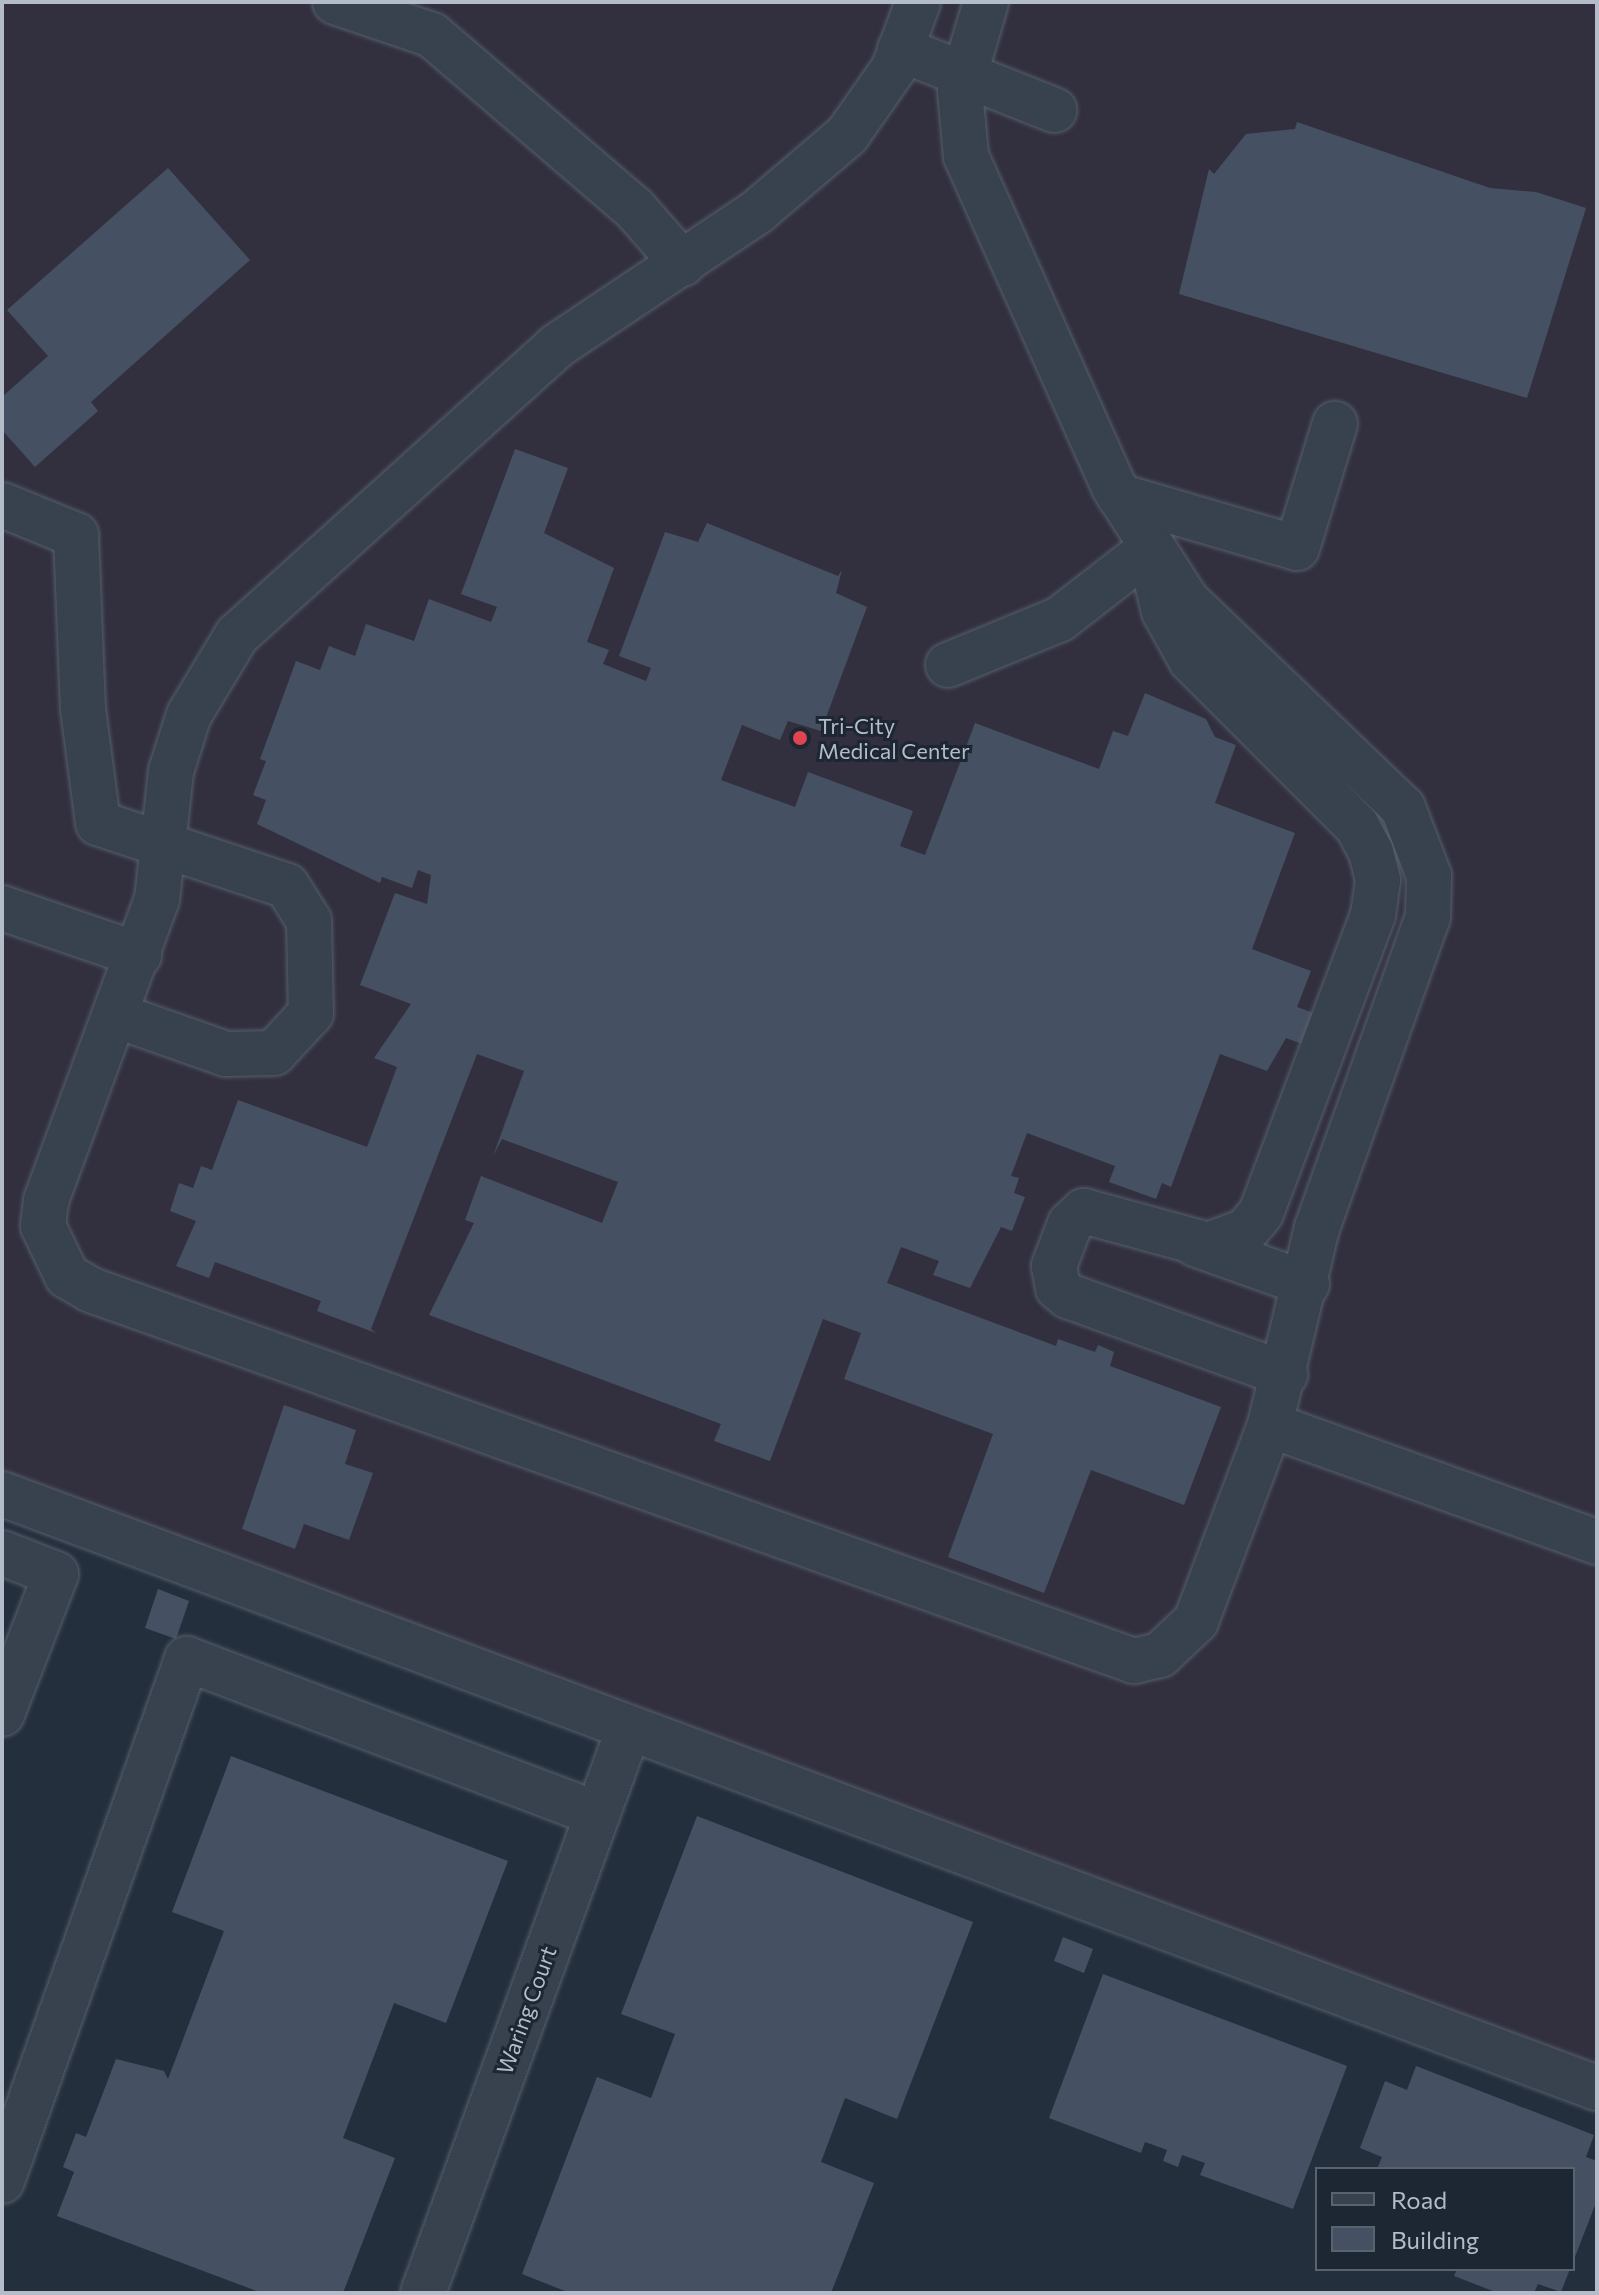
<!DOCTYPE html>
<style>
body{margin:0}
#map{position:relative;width:1599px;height:2295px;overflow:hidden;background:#242f3e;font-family:Commissioner,sans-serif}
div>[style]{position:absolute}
.medical>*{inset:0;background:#32303f}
.building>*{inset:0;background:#455162}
.roads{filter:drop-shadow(0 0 2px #565f6c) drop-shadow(0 0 2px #565f6c)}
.minor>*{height:44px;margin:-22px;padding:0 22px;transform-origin:22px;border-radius:22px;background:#38414e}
.dots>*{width:22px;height:22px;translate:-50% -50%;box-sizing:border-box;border:4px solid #1d2633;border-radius:50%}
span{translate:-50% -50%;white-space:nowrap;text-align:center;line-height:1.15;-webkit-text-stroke:6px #1d2633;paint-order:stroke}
.poi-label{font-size:22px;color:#b4bcc9}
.left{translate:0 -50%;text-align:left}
.street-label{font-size:22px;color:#b4bcc9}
.frame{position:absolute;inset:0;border:4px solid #b4bcc9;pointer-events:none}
.legend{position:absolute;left:1315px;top:2167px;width:260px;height:104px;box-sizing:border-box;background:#1d2633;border:2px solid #59626f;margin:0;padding:10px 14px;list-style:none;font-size:24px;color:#b4bcc9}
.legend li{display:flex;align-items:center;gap:16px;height:40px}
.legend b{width:40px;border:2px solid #59626f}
</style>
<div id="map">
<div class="medical">
<div style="clip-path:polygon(2px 2px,1597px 2px,1597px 2067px,2px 1474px)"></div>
</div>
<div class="building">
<div style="clip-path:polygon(1297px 122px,1490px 188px,1536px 192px,1586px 208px,1527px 398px,1179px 294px,1209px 169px,1214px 174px,1246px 134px,1295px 129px)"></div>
<div style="clip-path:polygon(168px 168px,250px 260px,91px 402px,98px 411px,35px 467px,2px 430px,2px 397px,48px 356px,7px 310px)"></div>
<div style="clip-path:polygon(515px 449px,568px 468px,544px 533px,614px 568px,587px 642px,609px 650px,603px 664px,646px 681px,651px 668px,619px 656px,665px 532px,698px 542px,707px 523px,838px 576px,842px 570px,836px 593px,867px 607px,821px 731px,788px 721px,780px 740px,742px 725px,721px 780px,795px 807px,808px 772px,913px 811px,900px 846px,925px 855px,975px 723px,1099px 769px,1113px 731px,1128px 736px,1145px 693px,1206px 719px,1215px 737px,1236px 745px,1215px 803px,1295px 833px,1252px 949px,1311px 971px,1297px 1007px,1314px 1013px,1302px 1044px,1286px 1038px,1267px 1071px,1220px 1054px,1171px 1187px,1162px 1183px,1156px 1199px,1109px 1182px,1115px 1166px,1027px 1133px,1011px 1176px,1019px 1178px,1014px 1193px,1025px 1197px,1012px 1231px,1001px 1227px,970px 1288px,933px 1275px,939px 1261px,901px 1247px,887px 1283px,1056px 1346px,1058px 1339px,1095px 1352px,1098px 1345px,1114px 1352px,1110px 1366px,1221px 1407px,1184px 1505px,1091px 1470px,1044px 1593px,948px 1557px,993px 1434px,844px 1379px,861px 1333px,823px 1319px,770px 1461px,714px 1441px,721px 1424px,429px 1315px,474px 1223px,465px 1220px,481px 1176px,602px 1223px,618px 1182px,502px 1139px,493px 1156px,524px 1071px,477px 1054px,371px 1329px,376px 1333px,317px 1311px,321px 1301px,215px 1262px,209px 1278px,176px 1266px,196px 1221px,170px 1211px,179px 1183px,193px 1188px,201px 1166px,212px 1170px,238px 1100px,367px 1147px,397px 1067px,374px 1058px,411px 1004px,360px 985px,395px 893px,427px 904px,431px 875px,418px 870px,412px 888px,382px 877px,380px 883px,257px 824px,266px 800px,253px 795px,266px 761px,260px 759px,296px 661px,320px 670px,329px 646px,355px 656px,366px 624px,414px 641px,429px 599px,491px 622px,497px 607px,461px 594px)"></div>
<div style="clip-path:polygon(284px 1405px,356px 1430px,345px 1464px,373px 1473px,349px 1540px,304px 1524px,295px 1549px,242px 1529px)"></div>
<div style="clip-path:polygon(158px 1589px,189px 1601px,176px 1639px,145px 1628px)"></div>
<div style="clip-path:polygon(231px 1756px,508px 1861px,446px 2023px,394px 2003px,343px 2138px,395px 2158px,343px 2293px,262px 2293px,57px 2216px,74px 2172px,63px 2167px,76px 2133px,86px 2137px,116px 2059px,164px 2071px,168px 2079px,224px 1931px,172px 1912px)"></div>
<div style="clip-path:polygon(697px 1816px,973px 1922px,897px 2119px,845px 2098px,821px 2162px,874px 2183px,831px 2293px,570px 2293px,522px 2274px,597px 2077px,651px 2098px,675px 2034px,621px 2014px)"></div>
<div style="clip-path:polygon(1063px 1937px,1093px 1949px,1084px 1973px,1054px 1961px)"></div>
<div style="clip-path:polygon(1103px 1974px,1347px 2066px,1293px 2209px,1200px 2175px,1205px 2163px,1182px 2155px,1178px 2167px,1163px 2161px,1167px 2150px,1145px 2142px,1141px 2153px,1049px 2118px)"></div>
<div style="clip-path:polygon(1416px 2066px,1594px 2135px,1586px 2157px,1597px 2161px,1597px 2200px,1573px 2262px,1573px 2169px,1377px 2169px,1382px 2157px,1360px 2148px,1385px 2081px,1407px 2090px)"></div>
<div style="clip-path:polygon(1457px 2269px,1570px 2269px,1561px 2292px,1538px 2284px,1534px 2293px,1498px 2293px,1454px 2276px)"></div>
</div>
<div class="roads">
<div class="minor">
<div style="left:335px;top:2px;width:102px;rotate:18.8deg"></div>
<div style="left:432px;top:35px;width:266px;rotate:40.6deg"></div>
<div style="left:634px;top:208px;width:74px;rotate:48.8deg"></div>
<div style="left:918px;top:2px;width:70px;rotate:110deg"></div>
<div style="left:894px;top:68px;width:82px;rotate:125deg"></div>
<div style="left:847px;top:135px;width:118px;rotate:139.5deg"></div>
<div style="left:757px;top:212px;width:241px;rotate:146.2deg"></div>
<div style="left:557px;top:346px;width:431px;rotate:137.9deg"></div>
<div style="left:237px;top:635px;width:93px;rotate:121deg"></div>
<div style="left:189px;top:715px;width:59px;rotate:107.8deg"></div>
<div style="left:171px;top:771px;width:129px;rotate:96.2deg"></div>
<div style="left:157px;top:899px;width:322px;rotate:110.2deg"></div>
<div style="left:46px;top:1201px;width:25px;rotate:97deg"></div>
<div style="left:43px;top:1226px;width:55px;rotate:64.4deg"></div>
<div style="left:67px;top:1276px;width:28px;rotate:30deg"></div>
<div style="left:91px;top:1290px;width:1107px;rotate:19.58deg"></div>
<div style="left:1134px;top:1661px;width:27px;rotate:-13deg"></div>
<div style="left:1160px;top:1655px;width:50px;rotate:-43.4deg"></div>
<div style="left:1196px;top:1621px;width:210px;rotate:-69.3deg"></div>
<div style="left:1270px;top:1425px;width:203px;rotate:-76.6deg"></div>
<div style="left:1317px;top:1228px;width:330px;rotate:-70.4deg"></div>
<div style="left:1428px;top:917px;width:41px;rotate:-88.6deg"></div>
<div style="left:1429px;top:876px;width:73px;rotate:-110.9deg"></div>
<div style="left:1403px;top:808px;width:299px;rotate:-136.2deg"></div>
<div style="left:1187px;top:601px;width:135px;rotate:-122.6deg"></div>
<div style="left:1114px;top:487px;width:363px;rotate:-114.1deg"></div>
<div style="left:966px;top:156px;width:66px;rotate:-95.2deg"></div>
<div style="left:960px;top:90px;width:92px;rotate:-73.5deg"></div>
<div style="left:900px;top:49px;width:166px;rotate:21.6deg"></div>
<div style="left:1119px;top:496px;width:185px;rotate:16.3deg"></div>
<div style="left:1297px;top:548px;width:130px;rotate:-73deg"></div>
<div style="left:2px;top:505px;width:80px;rotate:22.1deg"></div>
<div style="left:76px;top:535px;width:174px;rotate:87.7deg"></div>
<div style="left:83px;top:709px;width:115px;rotate:82.5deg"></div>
<div style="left:98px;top:823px;width:199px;rotate:18.4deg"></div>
<div style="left:287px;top:886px;width:41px;rotate:57.8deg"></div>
<div style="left:309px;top:921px;width:92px;rotate:88.8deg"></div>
<div style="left:311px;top:1013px;width:54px;rotate:132.8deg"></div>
<div style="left:274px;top:1053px;width:48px;rotate:178.8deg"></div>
<div style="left:226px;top:1054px;width:114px;rotate:-160.6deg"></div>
<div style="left:948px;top:665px;width:121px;rotate:-22.3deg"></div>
<div style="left:1060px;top:619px;width:113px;rotate:-37.8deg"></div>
<div style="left:1149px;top:550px;width:63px;rotate:76.2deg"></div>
<div style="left:1164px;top:611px;width:56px;rotate:61.1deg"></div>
<div style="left:1191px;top:660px;width:235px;rotate:45deg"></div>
<div style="left:1357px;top:826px;width:30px;rotate:62deg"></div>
<div style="left:1371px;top:852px;width:29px;rotate:76deg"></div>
<div style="left:1378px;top:880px;width:35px;rotate:98deg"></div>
<div style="left:1373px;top:915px;width:318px;rotate:110.6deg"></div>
<div style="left:1261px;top:1213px;width:23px;rotate:130deg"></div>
<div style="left:1246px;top:1231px;width:40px;rotate:159.8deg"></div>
<div style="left:1208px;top:1245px;width:129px;rotate:-164.7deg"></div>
<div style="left:1084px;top:1211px;width:19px;rotate:137deg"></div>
<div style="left:1070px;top:1224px;width:45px;rotate:110.9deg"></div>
<div style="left:1054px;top:1266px;width:22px;rotate:80deg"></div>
<div style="left:1058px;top:1288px;width:13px;rotate:39deg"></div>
<div style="left:1068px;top:1296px;width:231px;rotate:19.8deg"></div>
<div style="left:2px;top:908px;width:145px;rotate:18.9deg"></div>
<div style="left:1195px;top:1244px;width:119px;rotate:19.7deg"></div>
<div style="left:1270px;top:1425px;width:347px;rotate:19.7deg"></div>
<div style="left:2px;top:1494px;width:1702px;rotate:20.43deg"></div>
<div style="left:2px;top:1553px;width:58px;rotate:21.3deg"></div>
<div style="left:56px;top:1574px;width:150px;rotate:111.1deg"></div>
<div style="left:2px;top:2181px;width:554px;rotate:-70.49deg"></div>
<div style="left:187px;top:1659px;width:438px;rotate:20.7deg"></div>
<div style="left:423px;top:2293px;width:601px;rotate:-69.97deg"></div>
</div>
</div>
<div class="dots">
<div style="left:800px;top:738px;background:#e0444e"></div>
</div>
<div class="poi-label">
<span class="left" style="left:818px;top:738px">Tri-City<br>Medical Center</span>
</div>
<div class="street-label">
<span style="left:526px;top:2010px;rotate:-70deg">Waring Court</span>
</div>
<div class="frame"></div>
<ul class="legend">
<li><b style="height:10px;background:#38414e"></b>Road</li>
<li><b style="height:22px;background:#455162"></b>Building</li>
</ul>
</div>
